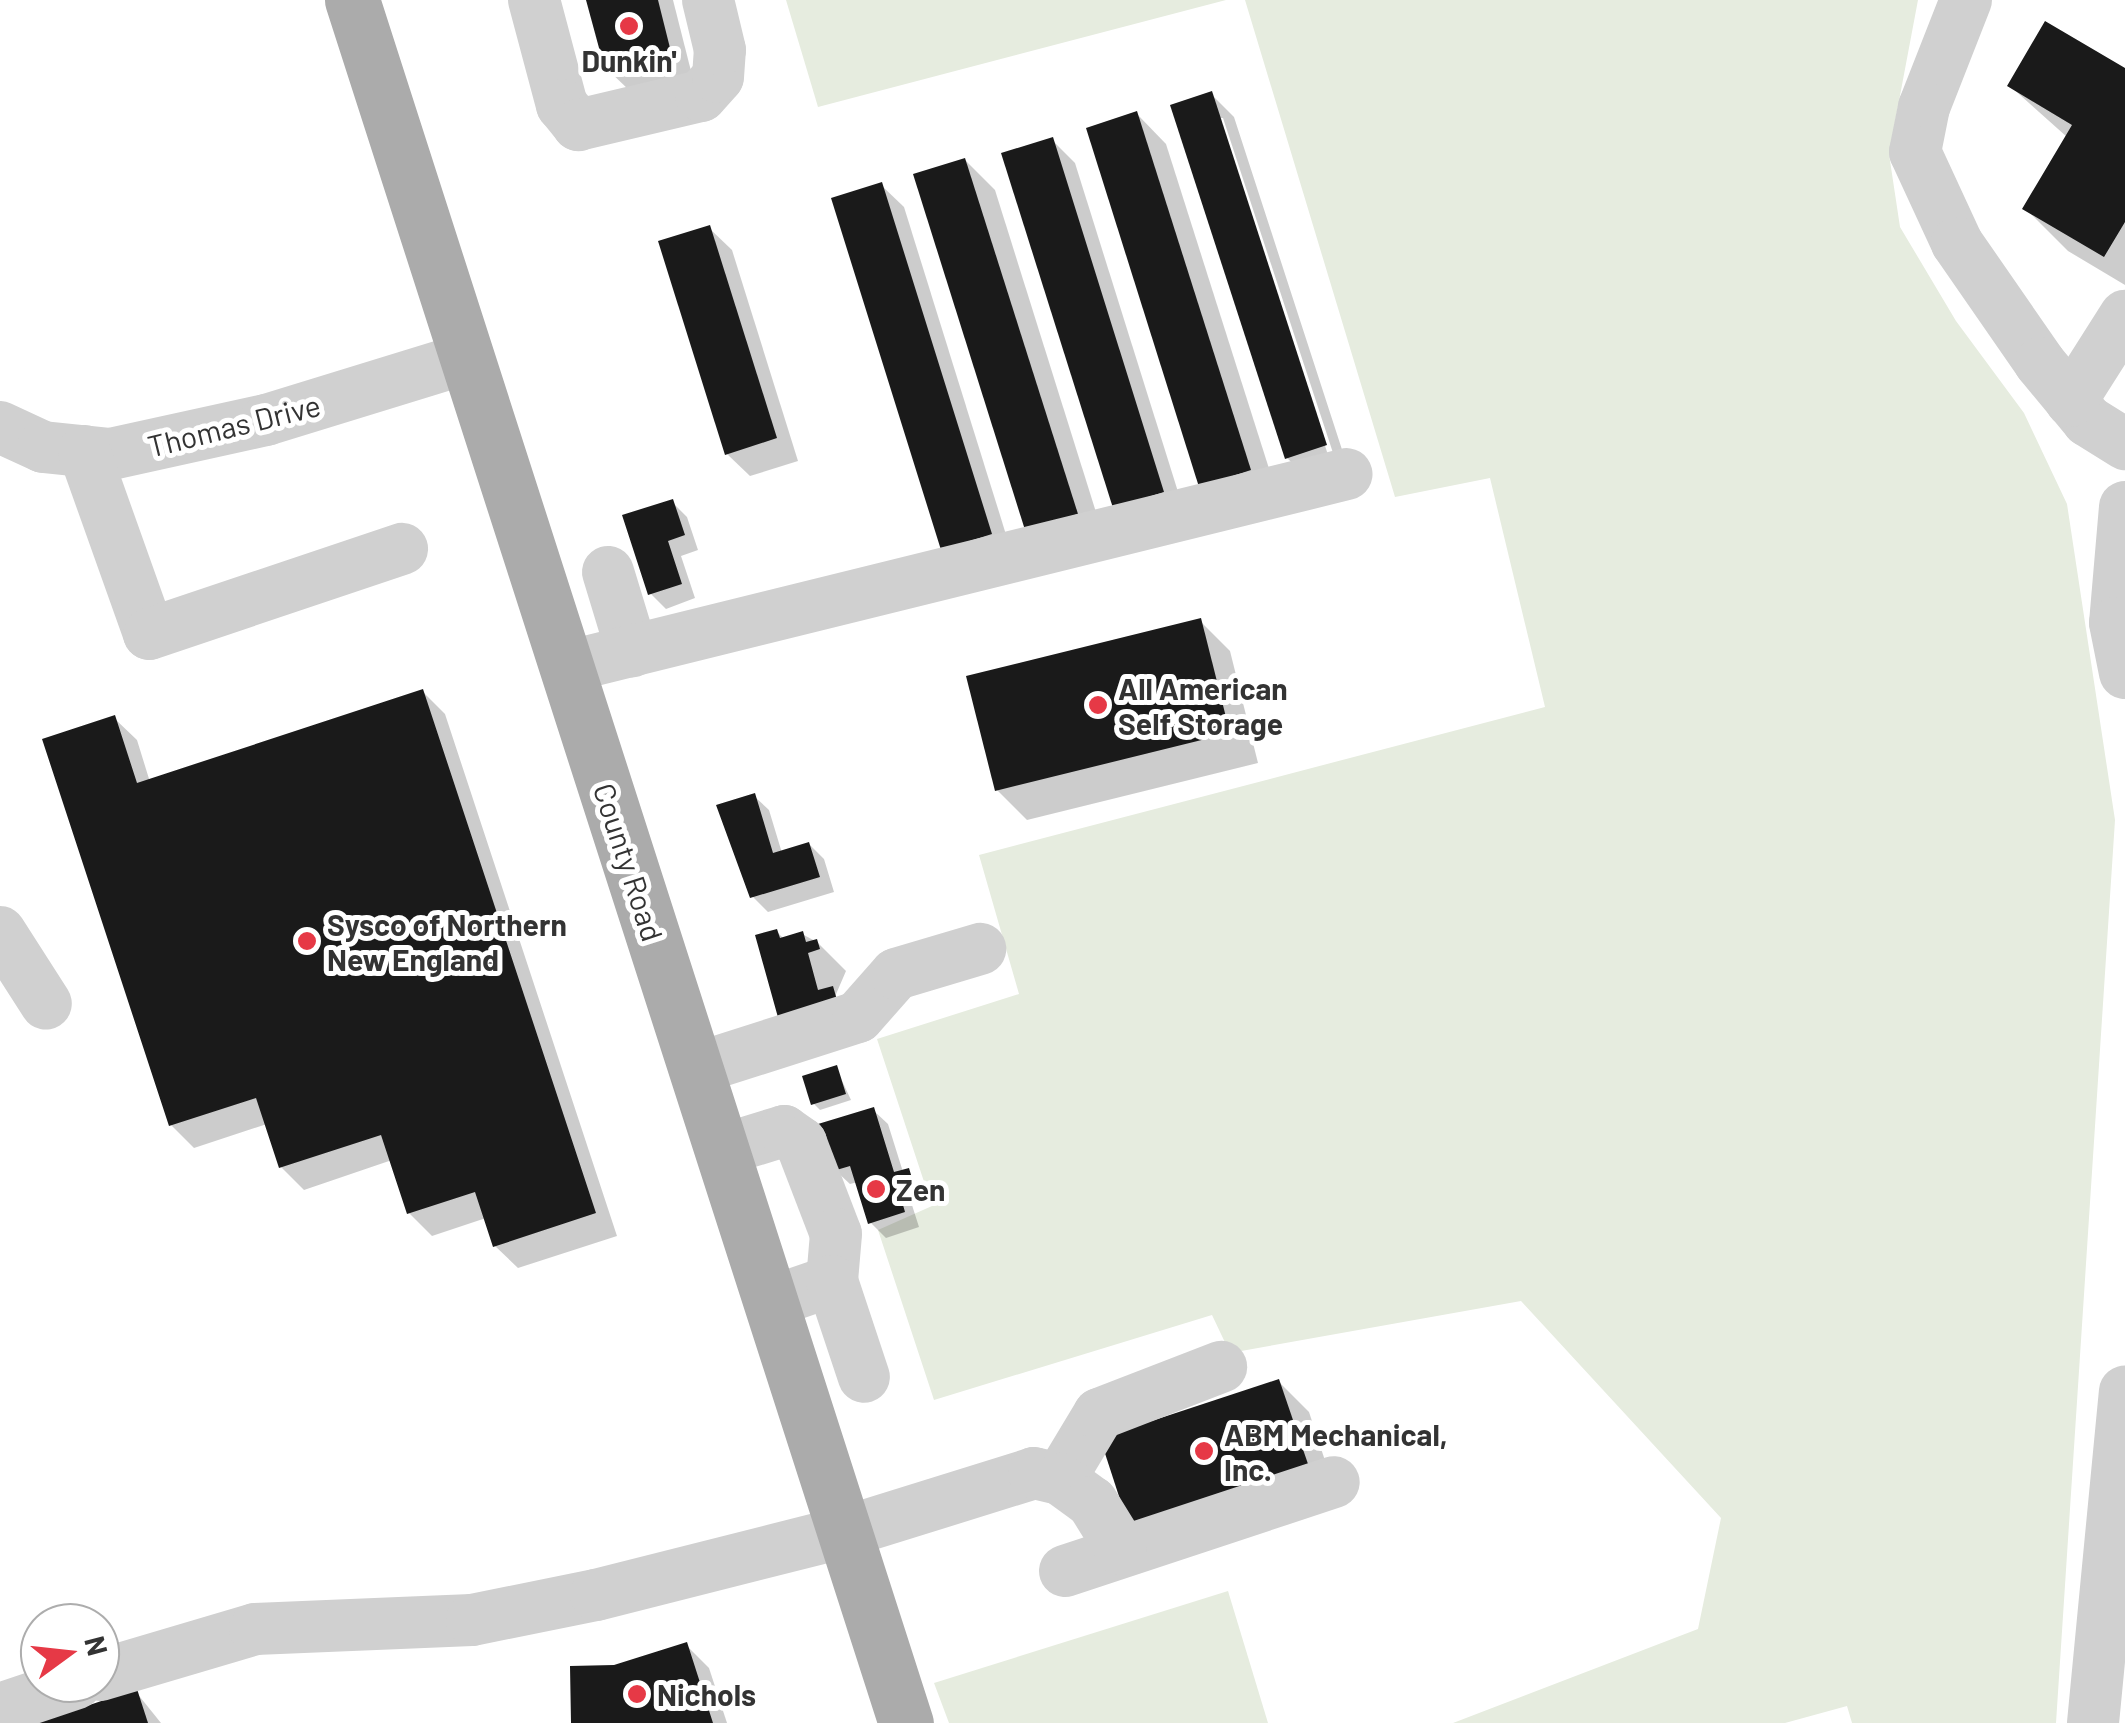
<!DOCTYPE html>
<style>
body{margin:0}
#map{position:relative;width:2125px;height:1723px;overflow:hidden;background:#fff;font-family:Barlow,sans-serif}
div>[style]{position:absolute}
.green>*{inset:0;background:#e6ecdf}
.shadow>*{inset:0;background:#0003}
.building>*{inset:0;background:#1a1a1a}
.minor>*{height:52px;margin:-26px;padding:0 26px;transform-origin:26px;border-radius:26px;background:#d0d0d0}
.major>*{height:55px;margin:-27.5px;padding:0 27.5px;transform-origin:27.5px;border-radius:27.5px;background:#ababab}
.dots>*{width:28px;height:28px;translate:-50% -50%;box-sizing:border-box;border:5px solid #fff;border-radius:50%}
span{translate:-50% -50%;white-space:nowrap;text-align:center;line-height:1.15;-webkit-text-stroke:10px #fff;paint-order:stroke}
.poi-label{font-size:30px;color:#333;font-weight:700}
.left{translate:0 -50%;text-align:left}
.street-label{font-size:30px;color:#333}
.north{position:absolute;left:20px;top:1603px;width:100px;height:100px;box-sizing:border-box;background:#fff;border:2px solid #adadad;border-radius:50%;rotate:75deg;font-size:28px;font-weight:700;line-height:40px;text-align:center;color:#333}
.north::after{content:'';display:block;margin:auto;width:35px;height:45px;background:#e63946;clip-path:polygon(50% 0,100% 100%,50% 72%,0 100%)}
</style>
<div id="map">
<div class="green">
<div style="clip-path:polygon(786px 0,1226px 0,818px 107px)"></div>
<div style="clip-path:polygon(1245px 0,1918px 0,1889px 154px,1900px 227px,1956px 321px,2024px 413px,2067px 504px,2115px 820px,2056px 1723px,1852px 1723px,1847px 1706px,1785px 1723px,1453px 1723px,1698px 1629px,1721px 1518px,1521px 1301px,1230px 1353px,1212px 1315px,934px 1400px,878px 1230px,932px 1206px,877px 1039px,1019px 994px,979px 855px,1545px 707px,1490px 478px,1395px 497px)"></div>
<div style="clip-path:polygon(1228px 1591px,1268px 1723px,949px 1723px,934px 1683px)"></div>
</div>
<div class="shadow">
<div style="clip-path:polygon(589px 0,673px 0,692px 75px,630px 91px,607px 69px)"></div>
<div style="clip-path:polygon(2125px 71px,2125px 285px,2068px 251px,2026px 209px,2067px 137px,2010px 86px)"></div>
<div style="clip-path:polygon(evenodd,1211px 94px,1234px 117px,1348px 468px,1310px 480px,1287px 458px,1211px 94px,1218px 118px,1223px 118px,1334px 456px,1329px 458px,1218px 118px)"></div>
<div style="clip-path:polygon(1137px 114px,1166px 144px,1279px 500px,1231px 515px)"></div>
<div style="clip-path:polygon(1052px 140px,1075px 163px,1185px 514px,1115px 507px)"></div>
<div style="clip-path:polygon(965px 160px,995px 190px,1106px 544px,1058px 559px)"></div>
<div style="clip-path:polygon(881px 185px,904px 207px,1013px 557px,966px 572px)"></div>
<div style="clip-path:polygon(709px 228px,732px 250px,798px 461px,750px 476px,727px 454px)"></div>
<div style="clip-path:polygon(672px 502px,687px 517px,698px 550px,681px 556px,695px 598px,666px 609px,651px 594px)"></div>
<div style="clip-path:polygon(1200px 621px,1230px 651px,1258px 763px,1027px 820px,997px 790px)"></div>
<div style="clip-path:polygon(423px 692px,445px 714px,617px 1236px,518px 1268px,495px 1246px,486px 1218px,432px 1236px,409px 1213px,392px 1160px,304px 1190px,281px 1167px,267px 1124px,194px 1148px,171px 1125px,114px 718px,137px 740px,150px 782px)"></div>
<div style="clip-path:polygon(754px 796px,769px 810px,782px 853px,809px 844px,824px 859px,834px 892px,768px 912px,753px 897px)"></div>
<div style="clip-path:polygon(776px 931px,784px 939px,802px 934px,817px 942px,846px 971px,812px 1050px)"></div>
<div style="clip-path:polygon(836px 1068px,851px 1100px,820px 1110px,813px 1103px)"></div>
<div style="clip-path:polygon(873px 1110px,888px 1124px,903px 1172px,923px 1185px,927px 1200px,912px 1205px,919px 1227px,886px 1238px,871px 1223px,858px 1182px,850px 1184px,835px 1170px)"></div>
<div style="clip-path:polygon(1279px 1382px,1309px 1412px,1336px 1494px,1160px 1552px)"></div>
<div style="clip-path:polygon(686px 1645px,709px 1668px,727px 1723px,574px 1723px,614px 1668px)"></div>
<div style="clip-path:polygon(136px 1692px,161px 1723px,45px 1723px)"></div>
</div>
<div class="building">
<div style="clip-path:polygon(586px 0,658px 0,671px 52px,605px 70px)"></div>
<div style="clip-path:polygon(2045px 21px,2125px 68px,2125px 222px,2104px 257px,2022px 209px,2072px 125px,2007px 86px)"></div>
<div style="clip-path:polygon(1212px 91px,1327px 445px,1285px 459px,1170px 105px)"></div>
<div style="clip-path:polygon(1137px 111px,1251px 470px,1199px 487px,1086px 128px)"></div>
<div style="clip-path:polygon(1053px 137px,1164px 492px,1113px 508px,1001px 153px)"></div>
<div style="clip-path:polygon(965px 158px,1078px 514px,1025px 530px,913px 174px)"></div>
<div style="clip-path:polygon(882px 182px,992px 534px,941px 550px,831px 198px)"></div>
<div style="clip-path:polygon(710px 225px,777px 438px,725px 455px,658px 241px)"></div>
<div style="clip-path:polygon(673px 499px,685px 535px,668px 541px,682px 584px,648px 595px,622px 515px)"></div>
<div style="clip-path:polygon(1201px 618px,1230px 733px,995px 791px,966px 676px)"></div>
<div style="clip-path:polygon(423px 689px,596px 1213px,493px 1247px,475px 1192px,407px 1214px,381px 1135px,279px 1168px,256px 1098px,169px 1126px,42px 739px,115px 715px,137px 783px)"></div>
<div style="clip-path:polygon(755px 793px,773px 853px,809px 842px,820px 877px,750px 898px,716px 805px)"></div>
<div style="clip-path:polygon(777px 929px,780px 938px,803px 931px,806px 942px,817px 939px,820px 949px,808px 953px,818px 990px,833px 986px,837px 1000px,779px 1021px,755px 935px)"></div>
<div style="clip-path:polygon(837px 1065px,846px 1094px,811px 1105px,802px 1076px)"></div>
<div style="clip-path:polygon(874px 1107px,894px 1172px,909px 1168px,914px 1185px,899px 1191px,905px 1212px,868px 1224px,850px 1166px,833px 1171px,818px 1124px)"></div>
<div style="clip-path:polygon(1279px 1379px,1308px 1464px,1128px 1524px,1100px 1438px)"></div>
<div style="clip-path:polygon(687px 1642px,713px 1723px,571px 1723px,570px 1666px,614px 1665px)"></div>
<div style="clip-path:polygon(137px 1689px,148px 1723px,39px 1723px,39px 1722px)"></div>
</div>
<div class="minor">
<div style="left:534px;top:0;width:109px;rotate:75.1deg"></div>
<div style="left:562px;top:105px;width:26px;rotate:51deg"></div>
<div style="left:578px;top:125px;width:126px;rotate:-13.3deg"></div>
<div style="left:701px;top:96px;width:25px;rotate:-48deg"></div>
<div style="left:718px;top:77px;width:27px;rotate:-86deg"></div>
<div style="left:720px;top:50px;width:51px;rotate:-103.5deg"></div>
<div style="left:1966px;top:0;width:115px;rotate:111.4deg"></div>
<div style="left:1924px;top:107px;width:46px;rotate:101.3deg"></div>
<div style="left:1915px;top:152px;width:100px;rotate:65.2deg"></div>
<div style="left:1957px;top:243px;width:146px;rotate:55.3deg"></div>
<div style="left:2040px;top:363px;width:75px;rotate:50.4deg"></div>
<div style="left:2088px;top:421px;width:44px;rotate:31.9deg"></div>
<div style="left:2071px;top:401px;width:101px;rotate:-57.6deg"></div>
<div style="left:0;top:427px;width:47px;rotate:24.9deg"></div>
<div style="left:43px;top:447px;width:68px;rotate:5.9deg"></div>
<div style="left:111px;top:454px;width:159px;rotate:-12.4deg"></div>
<div style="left:266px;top:420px;width:210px;rotate:-17.1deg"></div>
<div style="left:84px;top:451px;width:194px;rotate:70.4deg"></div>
<div style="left:149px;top:634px;width:267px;rotate:-18.6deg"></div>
<div style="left:2125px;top:507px;width:116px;rotate:94.9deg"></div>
<div style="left:2115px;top:623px;width:51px;rotate:78.7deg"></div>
<div style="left:608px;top:572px;width:83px;rotate:73.1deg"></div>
<div style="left:566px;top:667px;width:804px;rotate:-13.88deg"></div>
<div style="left:0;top:932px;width:85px;rotate:57.4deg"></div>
<div style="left:695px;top:1069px;width:171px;rotate:-17.7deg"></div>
<div style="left:858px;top:1017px;width:57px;rotate:-48.5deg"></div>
<div style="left:896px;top:974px;width:88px;rotate:-16.6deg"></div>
<div style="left:722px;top:1150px;width:65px;rotate:-17deg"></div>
<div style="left:784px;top:1131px;width:21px;rotate:35deg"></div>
<div style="left:801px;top:1143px;width:97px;rotate:69deg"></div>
<div style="left:836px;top:1234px;width:47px;rotate:94.9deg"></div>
<div style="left:832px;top:1281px;width:65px;rotate:161deg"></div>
<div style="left:832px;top:1281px;width:101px;rotate:71.6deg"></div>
<div style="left:1060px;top:1479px;width:76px;rotate:-59deg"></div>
<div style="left:1099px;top:1414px;width:131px;rotate:-21.1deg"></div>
<div style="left:1065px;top:1571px;width:283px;rotate:-18.3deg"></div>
<div style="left:100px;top:1675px;width:162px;rotate:-16.5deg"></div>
<div style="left:255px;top:1629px;width:217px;rotate:-2.4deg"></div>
<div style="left:472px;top:1620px;width:126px;rotate:-11.4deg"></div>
<div style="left:596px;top:1595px;width:257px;rotate:-14.2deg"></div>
<div style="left:845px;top:1532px;width:198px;rotate:-17.3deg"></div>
<div style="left:1034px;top:1473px;width:27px;rotate:13deg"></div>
<div style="left:1060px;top:1479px;width:39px;rotate:36deg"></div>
<div style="left:1092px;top:1502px;width:55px;rotate:58.3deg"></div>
<div style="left:0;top:1709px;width:81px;rotate:-18.7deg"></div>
<div style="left:2093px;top:1723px;width:333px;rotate:-84.5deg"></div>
</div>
<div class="major">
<div style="left:352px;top:0;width:1810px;rotate:72.18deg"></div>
</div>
<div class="dots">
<div style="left:629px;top:26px;background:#e63946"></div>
<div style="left:1098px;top:705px;background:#e63946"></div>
<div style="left:307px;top:941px;background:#e63946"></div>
<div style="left:876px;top:1189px;background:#e63946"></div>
<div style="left:1204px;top:1451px;background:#e63946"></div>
<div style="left:637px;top:1694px;background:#e63946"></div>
</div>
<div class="poi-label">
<span style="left:629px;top:60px">Dunkin'</span>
<span class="left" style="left:1118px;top:705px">All American<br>Self Storage</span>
<span class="left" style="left:327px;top:941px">Sysco of Northern<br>New England</span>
<span class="left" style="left:896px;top:1189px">Zen</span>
<span class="left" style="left:1224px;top:1451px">ABM Mechanical,<br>Inc.</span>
<span class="left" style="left:657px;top:1694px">Nichols</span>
</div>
<div class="street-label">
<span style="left:234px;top:425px;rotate:-14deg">Thomas Drive</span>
<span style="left:629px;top:862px;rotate:72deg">County Road</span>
</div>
<div class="north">N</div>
</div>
